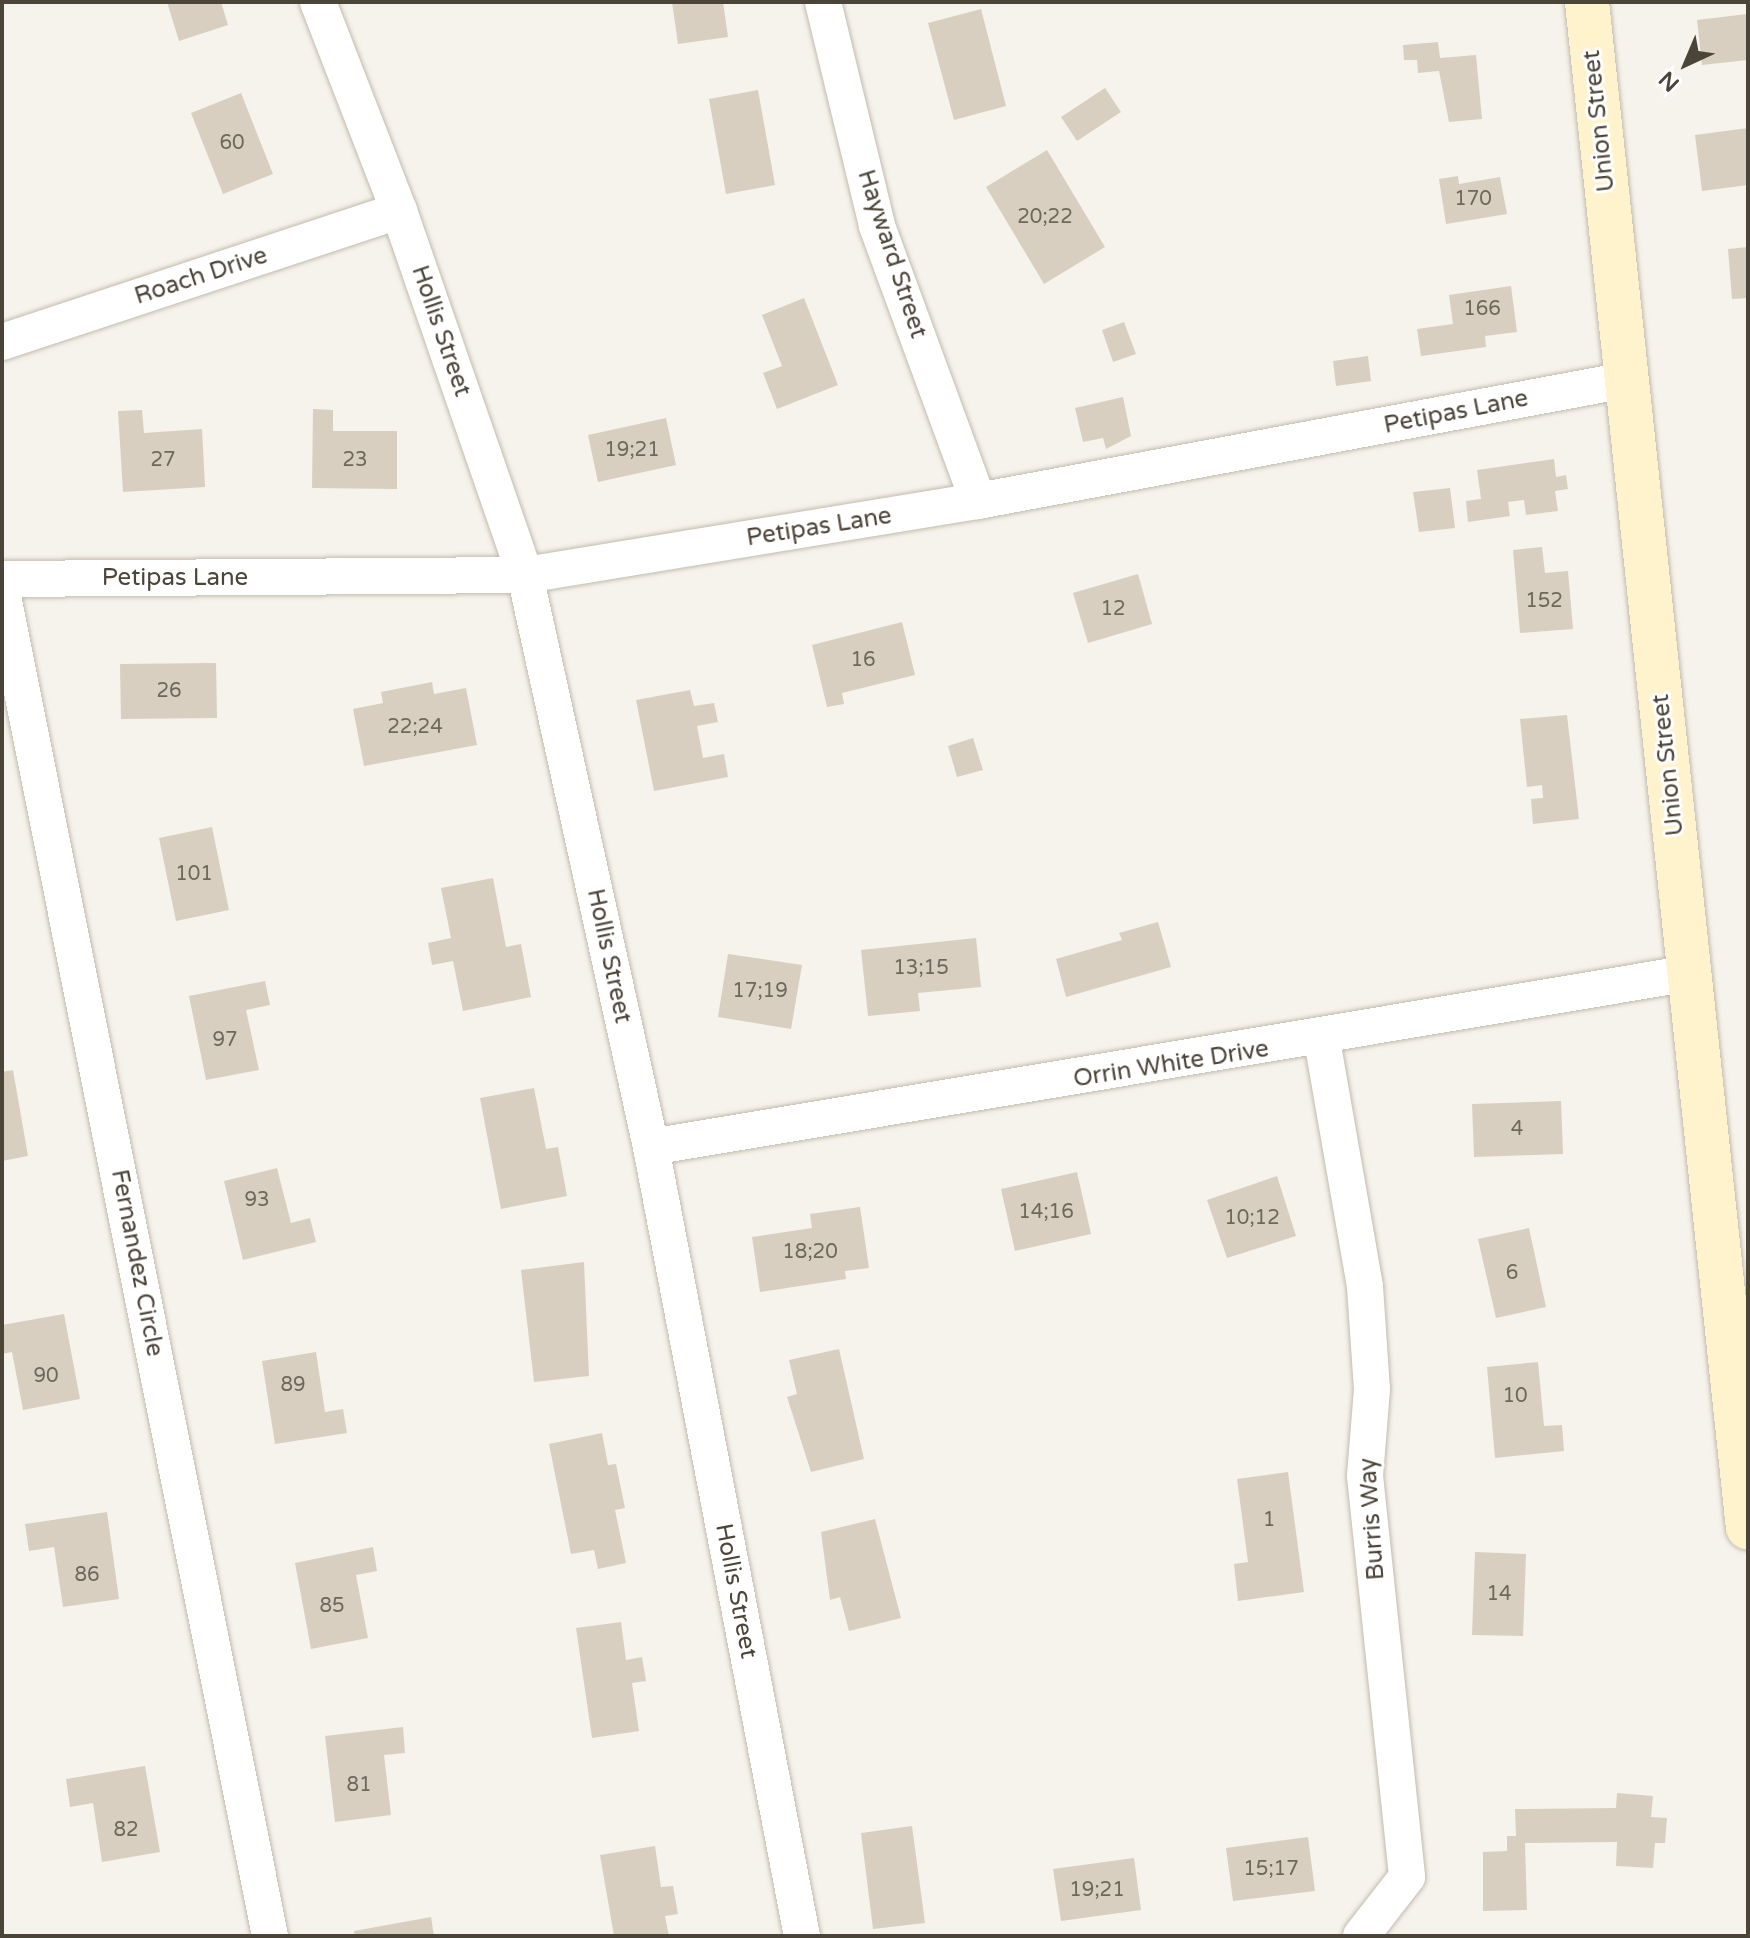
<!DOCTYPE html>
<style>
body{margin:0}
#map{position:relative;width:1750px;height:1938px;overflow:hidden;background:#f6f3ec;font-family:"Varela Round",sans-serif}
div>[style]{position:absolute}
.building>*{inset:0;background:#d8cfc1}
.roads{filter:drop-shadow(0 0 2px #c2bbae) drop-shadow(0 0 2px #c2bbae)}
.minor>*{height:36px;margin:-18px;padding:0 18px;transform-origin:18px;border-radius:18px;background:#fff}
.secondary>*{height:44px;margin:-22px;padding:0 22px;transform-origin:22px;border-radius:22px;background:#fff3cd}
span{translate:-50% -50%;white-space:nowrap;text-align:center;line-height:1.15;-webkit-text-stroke:6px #fff;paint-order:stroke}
.number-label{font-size:20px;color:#6e675b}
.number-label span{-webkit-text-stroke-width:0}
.street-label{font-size:24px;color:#4b4439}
.frame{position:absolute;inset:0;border:4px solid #4b4439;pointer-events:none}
.north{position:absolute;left:1646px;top:24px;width:80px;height:80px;-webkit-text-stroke:6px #fff;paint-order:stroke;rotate:224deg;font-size:22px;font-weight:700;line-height:32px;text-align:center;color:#4b4439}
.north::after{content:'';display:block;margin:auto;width:28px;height:36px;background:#4b4439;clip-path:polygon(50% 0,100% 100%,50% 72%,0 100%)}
</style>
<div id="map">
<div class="building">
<div style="clip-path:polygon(167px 2px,221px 2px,228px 25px,179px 41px)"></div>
<div style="clip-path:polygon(672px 2px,723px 2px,728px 37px,678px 44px)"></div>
<div style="clip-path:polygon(981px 9px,1006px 106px,954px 120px,928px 23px)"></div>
<div style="clip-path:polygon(1747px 14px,1748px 60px,1702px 65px,1697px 20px)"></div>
<div style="clip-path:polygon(1438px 42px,1440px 58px,1476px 55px,1482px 119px,1449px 122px,1439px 71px,1418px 73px,1417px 60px,1404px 60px,1403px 45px)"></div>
<div style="clip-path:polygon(1105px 88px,1121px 112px,1077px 141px,1061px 117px)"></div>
<div style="clip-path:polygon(758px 90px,775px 185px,726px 194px,709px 99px)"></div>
<div style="clip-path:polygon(241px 93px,273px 174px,223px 194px,191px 113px)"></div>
<div style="clip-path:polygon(1748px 128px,1748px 185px,1702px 191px,1695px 135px)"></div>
<div style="clip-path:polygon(1047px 150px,1105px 247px,1044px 284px,986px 187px)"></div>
<div style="clip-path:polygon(1458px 176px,1459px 184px,1500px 177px,1507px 214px,1446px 224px,1439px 179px)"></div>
<div style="clip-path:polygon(1748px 247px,1748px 298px,1732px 299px,1728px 249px)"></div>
<div style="clip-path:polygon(1511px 286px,1517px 332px,1485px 336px,1486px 347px,1421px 356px,1417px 329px,1453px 324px,1449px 295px)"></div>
<div style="clip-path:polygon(804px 298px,838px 385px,777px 409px,763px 373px,782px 366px,762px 315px)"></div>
<div style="clip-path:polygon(1124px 322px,1136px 354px,1113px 362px,1102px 330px)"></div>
<div style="clip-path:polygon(1368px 356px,1371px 381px,1336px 386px,1333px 361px)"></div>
<div style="clip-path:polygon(1123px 397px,1131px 436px,1106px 449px,1103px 438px,1083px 442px,1075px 408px)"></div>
<div style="clip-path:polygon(313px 409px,333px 410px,333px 431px,397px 431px,397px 489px,312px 488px)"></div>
<div style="clip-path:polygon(142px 410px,144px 433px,202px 429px,205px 487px,123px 492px,118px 411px)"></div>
<div style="clip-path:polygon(666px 418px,676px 465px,598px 482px,588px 435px)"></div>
<div style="clip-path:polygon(1554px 459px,1556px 477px,1566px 475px,1568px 489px,1555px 491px,1558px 511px,1526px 515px,1524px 500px,1508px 502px,1510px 516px,1468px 522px,1466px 501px,1481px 499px,1477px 470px)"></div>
<div style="clip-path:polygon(1450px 488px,1455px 528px,1419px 532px,1413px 492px)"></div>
<div style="clip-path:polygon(1542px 547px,1545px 573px,1568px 571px,1573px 629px,1520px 633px,1513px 550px)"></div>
<div style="clip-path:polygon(1138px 574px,1152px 624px,1088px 643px,1073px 593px)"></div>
<div style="clip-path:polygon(902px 622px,915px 675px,842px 693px,844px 704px,827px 707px,812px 645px)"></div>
<div style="clip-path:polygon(216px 663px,217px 718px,121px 719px,120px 664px)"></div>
<div style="clip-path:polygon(432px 682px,434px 694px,466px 688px,477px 745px,364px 766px,353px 709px,383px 703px,381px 692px)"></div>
<div style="clip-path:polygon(690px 690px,694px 706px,714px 703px,718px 722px,697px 726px,703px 758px,724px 754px,728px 777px,654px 791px,636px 700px)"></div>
<div style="clip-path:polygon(1567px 715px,1579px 819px,1533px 824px,1531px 799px,1543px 798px,1542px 785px,1527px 787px,1520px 719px)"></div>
<div style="clip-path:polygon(973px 738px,983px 770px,957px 777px,948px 746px)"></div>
<div style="clip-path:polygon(212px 827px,229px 910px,176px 921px,159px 838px)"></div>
<div style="clip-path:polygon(493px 878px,506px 947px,521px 944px,531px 997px,463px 1011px,453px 961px,432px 965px,428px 943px,451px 938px,441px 888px)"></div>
<div style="clip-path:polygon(1158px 922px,1171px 967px,1066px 997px,1056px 959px,1122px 940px,1119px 933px)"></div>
<div style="clip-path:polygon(976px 938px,981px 987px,918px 993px,920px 1011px,868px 1016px,861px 950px)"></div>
<div style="clip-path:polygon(728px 954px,802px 965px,791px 1029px,718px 1017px)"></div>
<div style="clip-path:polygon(265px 981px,270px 1005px,246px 1010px,259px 1070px,206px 1080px,189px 996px)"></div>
<div style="clip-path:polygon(13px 1070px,28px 1156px,2px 1161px,2px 1072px)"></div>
<div style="clip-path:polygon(534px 1088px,546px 1149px,558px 1147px,567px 1196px,501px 1209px,480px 1098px)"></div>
<div style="clip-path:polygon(1561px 1101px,1563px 1154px,1474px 1157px,1472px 1104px)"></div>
<div style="clip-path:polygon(277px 1168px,291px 1223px,310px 1218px,316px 1242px,243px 1260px,224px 1181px)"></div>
<div style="clip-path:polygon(1077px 1172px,1091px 1234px,1015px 1251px,1001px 1189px)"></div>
<div style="clip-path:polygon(1277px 1176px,1296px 1236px,1227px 1258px,1207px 1200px)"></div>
<div style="clip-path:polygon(860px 1207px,869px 1268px,845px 1271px,846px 1279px,760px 1292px,752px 1237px,812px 1228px,810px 1214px)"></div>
<div style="clip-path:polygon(1529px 1228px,1546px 1307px,1496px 1318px,1478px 1239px)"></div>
<div style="clip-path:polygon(584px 1262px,589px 1376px,534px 1382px,521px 1270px)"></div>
<div style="clip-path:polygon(64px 1314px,80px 1399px,23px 1410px,12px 1352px,2px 1354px,2px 1325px)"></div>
<div style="clip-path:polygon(839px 1349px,864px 1459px,811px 1472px,787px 1397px,797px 1394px,789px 1360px)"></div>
<div style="clip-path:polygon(316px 1352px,325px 1412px,343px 1409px,347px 1433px,275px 1444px,262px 1361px)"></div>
<div style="clip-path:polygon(1538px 1362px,1544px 1426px,1562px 1425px,1564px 1451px,1495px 1458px,1487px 1367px)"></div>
<div style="clip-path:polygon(602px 1433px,608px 1465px,616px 1464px,625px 1508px,615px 1510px,626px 1563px,598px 1569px,594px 1550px,571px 1554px,549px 1444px)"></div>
<div style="clip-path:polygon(1288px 1472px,1304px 1592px,1238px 1601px,1234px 1564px,1248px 1562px,1237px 1479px)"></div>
<div style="clip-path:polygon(107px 1512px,119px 1599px,63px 1607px,54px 1547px,29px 1551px,25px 1524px)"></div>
<div style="clip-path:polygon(875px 1519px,901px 1618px,849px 1631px,840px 1597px,830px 1600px,821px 1532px)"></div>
<div style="clip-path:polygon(373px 1547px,377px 1571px,356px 1575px,368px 1638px,311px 1649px,295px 1563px)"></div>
<div style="clip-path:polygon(1475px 1552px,1526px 1554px,1523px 1636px,1472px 1635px)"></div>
<div style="clip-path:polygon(621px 1622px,626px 1660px,642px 1657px,646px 1681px,632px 1683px,639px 1731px,592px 1738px,576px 1628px)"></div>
<div style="clip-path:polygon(403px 1727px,405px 1753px,384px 1755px,391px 1815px,335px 1822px,325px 1736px)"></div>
<div style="clip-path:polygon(145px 1766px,160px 1852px,102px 1862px,93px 1803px,70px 1807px,66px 1779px)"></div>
<div style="clip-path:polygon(1617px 1793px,1653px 1796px,1651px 1817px,1667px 1818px,1665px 1843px,1655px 1843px,1653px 1868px,1616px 1866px,1617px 1842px,1525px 1843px,1527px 1910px,1483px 1911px,1483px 1852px,1507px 1851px,1507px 1836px,1516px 1836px,1515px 1809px,1616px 1808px)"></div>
<div style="clip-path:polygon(912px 1826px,925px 1923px,873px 1929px,861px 1833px)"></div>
<div style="clip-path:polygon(1308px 1837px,1315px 1891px,1233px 1901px,1226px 1848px)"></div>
<div style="clip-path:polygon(655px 1846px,661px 1887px,673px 1886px,678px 1914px,665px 1916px,669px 1936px,614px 1936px,600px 1855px)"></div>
<div style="clip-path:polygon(1134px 1858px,1141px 1910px,1061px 1921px,1053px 1869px)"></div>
<div style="clip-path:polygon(431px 1917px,434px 1936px,355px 1936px,354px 1931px)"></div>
</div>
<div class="roads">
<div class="minor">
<div style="left:318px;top:2px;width:224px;rotate:68.8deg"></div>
<div style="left:399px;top:211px;width:385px;rotate:70.9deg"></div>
<div style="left:525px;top:575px;width:586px;rotate:77.58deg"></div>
<div style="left:651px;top:1147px;width:803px;rotate:79.17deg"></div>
<div style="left:823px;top:2px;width:230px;rotate:76.4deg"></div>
<div style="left:877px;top:226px;width:293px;rotate:69.8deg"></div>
<div style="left:2px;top:342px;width:418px;rotate:-18.3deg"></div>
<div style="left:2px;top:579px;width:523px;rotate:-0.44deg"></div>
<div style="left:525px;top:575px;width:459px;rotate:-9.3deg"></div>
<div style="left:978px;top:501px;width:659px;rotate:-10.58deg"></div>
<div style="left:2px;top:591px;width:1371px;rotate:78.73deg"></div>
<div style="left:1322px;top:1040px;width:251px;rotate:80.1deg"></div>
<div style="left:1365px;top:1287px;width:102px;rotate:86.1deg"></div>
<div style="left:1372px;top:1389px;width:87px;rotate:94.6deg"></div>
<div style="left:1365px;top:1476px;width:403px;rotate:84deg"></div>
<div style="left:1407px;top:1877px;width:75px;rotate:127.9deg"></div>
<div style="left:651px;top:1147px;width:1054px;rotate:-9.5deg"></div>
</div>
<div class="secondary">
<div style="left:1587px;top:2px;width:1534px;rotate:83.98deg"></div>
</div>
</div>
<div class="number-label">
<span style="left:232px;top:143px">60</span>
<span style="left:1473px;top:199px">170</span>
<span style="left:1045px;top:217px">20;22</span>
<span style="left:1482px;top:309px">166</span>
<span style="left:632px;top:450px">19;21</span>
<span style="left:163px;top:460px">27</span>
<span style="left:355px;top:460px">23</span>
<span style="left:1544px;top:601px">152</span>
<span style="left:1113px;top:609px">12</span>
<span style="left:863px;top:660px">16</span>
<span style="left:169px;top:691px">26</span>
<span style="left:415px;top:727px">22;24</span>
<span style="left:194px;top:874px">101</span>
<span style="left:921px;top:968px">13;15</span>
<span style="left:760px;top:991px">17;19</span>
<span style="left:225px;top:1040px">97</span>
<span style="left:1517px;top:1129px">4</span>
<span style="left:257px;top:1200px">93</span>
<span style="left:1046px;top:1212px">14;16</span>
<span style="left:1252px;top:1218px">10;12</span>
<span style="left:810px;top:1252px">18;20</span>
<span style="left:1512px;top:1273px">6</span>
<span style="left:46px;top:1376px">90</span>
<span style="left:293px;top:1385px">89</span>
<span style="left:1515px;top:1396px">10</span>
<span style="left:1269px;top:1520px">1</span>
<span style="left:87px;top:1575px">86</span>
<span style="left:1499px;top:1594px">14</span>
<span style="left:332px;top:1606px">85</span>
<span style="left:359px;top:1785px">81</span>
<span style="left:126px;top:1830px">82</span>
<span style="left:1271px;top:1869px">15;17</span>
<span style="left:1097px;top:1890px">19;21</span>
</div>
<div class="street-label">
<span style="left:1599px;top:121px;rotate:-96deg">Union Street</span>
<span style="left:892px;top:254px;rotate:72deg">Hayward Street</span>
<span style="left:201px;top:276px;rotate:-18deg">Roach Drive</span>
<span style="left:441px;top:331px;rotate:71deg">Hollis Street</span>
<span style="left:1456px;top:412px;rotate:-11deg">Petipas Lane</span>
<span style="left:819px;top:527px;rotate:-9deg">Petipas Lane</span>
<span style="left:175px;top:578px">Petipas Lane</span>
<span style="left:1668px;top:765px;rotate:-96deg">Union Street</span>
<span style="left:609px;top:956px;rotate:78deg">Hollis Street</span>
<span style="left:1171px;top:1064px;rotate:-9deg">Orrin White Drive</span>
<span style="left:137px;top:1263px;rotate:79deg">Fernandez Circle</span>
<span style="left:1372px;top:1519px;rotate:-94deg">Burris Way</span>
<span style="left:736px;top:1591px;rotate:79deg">Hollis Street</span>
</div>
<div class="frame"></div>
<div class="north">N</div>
</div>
